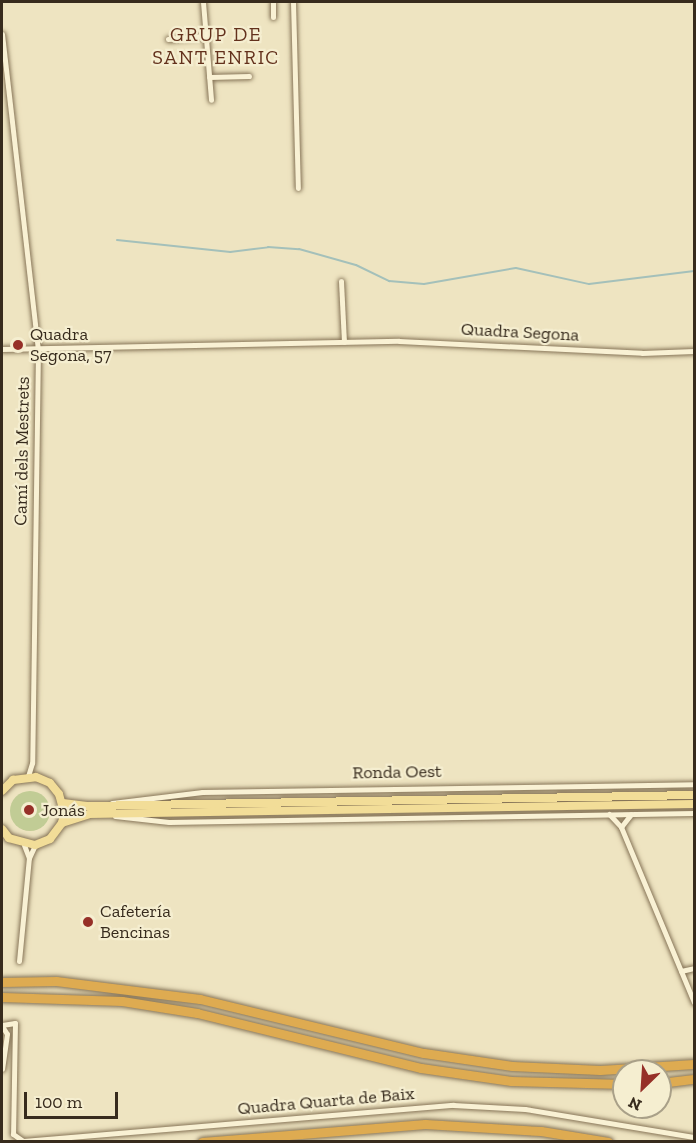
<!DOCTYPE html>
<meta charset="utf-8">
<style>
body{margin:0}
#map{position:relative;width:696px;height:1143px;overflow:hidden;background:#eee4c1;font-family:"Zilla Slab",serif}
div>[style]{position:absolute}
.green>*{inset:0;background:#c1cc95}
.round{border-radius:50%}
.stream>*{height:2px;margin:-1px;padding:0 1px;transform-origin:1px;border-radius:1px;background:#a4c0ba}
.roads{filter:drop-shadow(0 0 2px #877558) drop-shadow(0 0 2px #877558)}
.street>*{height:5px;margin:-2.5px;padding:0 2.5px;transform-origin:2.5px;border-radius:2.5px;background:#f9f1d4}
.primary>*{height:8px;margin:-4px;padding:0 4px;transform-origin:4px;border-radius:4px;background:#f2dd98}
.highway>*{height:9px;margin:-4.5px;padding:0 4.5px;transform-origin:4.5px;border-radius:4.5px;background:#deab51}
.dots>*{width:16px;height:16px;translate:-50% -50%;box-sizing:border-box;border:3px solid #f5eed0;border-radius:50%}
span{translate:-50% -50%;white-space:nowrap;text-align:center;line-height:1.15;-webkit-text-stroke:4.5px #f5eed0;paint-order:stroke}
.street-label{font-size:18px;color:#372b1d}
.poi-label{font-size:18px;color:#372b1d}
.left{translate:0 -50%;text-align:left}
.neighbourhood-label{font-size:20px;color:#63311c;letter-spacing:1.5px}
.frame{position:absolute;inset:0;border:3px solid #372b1d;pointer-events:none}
.north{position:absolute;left:612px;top:1059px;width:60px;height:60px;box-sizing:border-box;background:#f5eed0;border:2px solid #a9a088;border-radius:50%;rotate:205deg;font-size:16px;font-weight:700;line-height:24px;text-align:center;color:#372b1d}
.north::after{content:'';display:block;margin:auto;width:21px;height:27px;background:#963028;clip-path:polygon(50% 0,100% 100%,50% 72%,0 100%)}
.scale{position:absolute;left:24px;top:1092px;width:94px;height:27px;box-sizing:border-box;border:3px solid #372b1d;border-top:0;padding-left:8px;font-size:18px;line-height:21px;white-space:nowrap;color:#372b1d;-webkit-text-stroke:4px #f5eed0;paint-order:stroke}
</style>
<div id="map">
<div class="green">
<div class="round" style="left:10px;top:791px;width:40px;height:40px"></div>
</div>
<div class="stream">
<div style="left:117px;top:240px;width:114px;rotate:6.1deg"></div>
<div style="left:230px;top:252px;width:38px;rotate:-7deg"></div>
<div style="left:268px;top:247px;width:31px;rotate:4deg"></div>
<div style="left:299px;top:249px;width:59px;rotate:15.7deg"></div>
<div style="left:356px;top:265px;width:37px;rotate:26deg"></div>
<div style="left:389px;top:281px;width:35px;rotate:5deg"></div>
<div style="left:424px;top:284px;width:93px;rotate:-9.9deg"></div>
<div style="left:516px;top:268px;width:75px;rotate:12.4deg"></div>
<div style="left:589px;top:284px;width:106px;rotate:-7.1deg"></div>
</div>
<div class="roads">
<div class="street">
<div style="left:203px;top:2px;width:98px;rotate:85.3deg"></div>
<div style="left:273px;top:2px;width:15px;rotate:90deg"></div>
<div style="left:293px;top:2px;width:186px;rotate:88.5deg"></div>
<div style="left:2px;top:34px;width:317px;rotate:83.5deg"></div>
<div style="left:38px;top:349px;width:414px;rotate:90.8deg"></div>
<div style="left:32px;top:763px;width:14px;rotate:107deg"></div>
<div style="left:168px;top:39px;width:38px;rotate:-5deg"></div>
<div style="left:209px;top:77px;width:40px;rotate:-1.4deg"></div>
<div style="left:341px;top:281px;width:61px;rotate:87.2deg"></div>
<div style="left:2px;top:349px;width:397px;rotate:-1.2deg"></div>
<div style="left:399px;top:341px;width:243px;rotate:2.8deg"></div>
<div style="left:642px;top:353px;width:52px;rotate:-2.2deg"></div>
<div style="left:112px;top:803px;width:91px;rotate:-7deg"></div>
<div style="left:202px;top:792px;width:492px;rotate:-0.9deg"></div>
<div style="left:609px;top:814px;width:18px;rotate:47deg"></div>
<div style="left:621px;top:827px;width:190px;rotate:67.4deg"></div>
<div style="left:115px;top:816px;width:54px;rotate:6.3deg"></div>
<div style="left:169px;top:822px;width:525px;rotate:-0.98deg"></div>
<div style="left:621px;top:827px;width:16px;rotate:-52deg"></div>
<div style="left:24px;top:845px;width:14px;rotate:69deg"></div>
<div style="left:19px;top:961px;width:103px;rotate:-84.5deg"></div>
<div style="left:29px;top:858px;width:14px;rotate:-65deg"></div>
<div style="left:681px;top:971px;width:13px;rotate:-13deg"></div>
<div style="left:2px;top:1025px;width:13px;rotate:-9deg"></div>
<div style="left:15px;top:1023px;width:111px;rotate:91deg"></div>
<div style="left:13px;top:1134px;width:12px;rotate:35deg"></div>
<div style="left:23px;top:1141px;width:432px;rotate:-4.8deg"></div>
<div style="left:453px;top:1105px;width:72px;rotate:3.2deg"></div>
<div style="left:525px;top:1109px;width:171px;rotate:9.4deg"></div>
<div style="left:2px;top:1026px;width:9px;rotate:58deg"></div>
<div style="left:7px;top:1034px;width:35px;rotate:98deg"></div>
</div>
<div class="primary">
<div style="left:2px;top:791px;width:16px;rotate:-45deg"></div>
<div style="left:13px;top:780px;width:23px;rotate:-7deg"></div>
<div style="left:36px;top:777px;width:15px;rotate:23deg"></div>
<div style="left:50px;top:783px;width:14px;rotate:51deg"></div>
<div style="left:59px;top:794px;width:20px;rotate:75deg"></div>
<div style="left:64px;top:813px;width:10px;rotate:101deg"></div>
<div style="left:62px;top:823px;width:20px;rotate:127deg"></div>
<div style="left:50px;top:839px;width:16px;rotate:158deg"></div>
<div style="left:35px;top:845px;width:27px;rotate:-165deg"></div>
<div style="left:9px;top:838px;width:11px;rotate:-128deg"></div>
<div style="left:63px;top:803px;width:26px;rotate:7deg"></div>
<div style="left:89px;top:806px;width:605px;rotate:-1.04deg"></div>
<div style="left:62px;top:823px;width:28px;rotate:-18deg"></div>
<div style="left:89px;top:814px;width:605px;rotate:-0.95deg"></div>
</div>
<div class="highway">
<div style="left:2px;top:982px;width:54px;rotate:-1.1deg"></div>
<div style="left:56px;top:981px;width:145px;rotate:7.1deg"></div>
<div style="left:200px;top:999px;width:230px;rotate:13.6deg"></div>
<div style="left:424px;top:1053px;width:89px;rotate:8.4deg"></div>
<div style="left:512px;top:1066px;width:88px;rotate:2.6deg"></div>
<div style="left:600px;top:1070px;width:94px;rotate:-3.7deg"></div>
<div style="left:2px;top:997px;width:120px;rotate:1.9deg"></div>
<div style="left:122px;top:1001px;width:76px;rotate:9.1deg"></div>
<div style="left:197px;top:1013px;width:231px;rotate:13.8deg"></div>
<div style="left:421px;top:1068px;width:91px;rotate:8.2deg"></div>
<div style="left:511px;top:1081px;width:113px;rotate:1.5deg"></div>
<div style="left:660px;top:1083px;width:34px;rotate:-7deg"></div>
<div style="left:202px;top:1142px;width:224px;rotate:-4.6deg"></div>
<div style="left:425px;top:1124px;width:116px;rotate:3.5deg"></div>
<div style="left:541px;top:1131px;width:68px;rotate:9.3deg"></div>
</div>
</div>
<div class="dots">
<div style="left:18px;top:345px;background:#963028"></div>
<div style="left:29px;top:810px;background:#963028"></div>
<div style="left:88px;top:922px;background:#963028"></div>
</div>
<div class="street-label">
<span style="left:520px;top:332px;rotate:3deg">Quadra Segona</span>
<span style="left:22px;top:451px;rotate:-89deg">Camí dels Mestrets</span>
<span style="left:397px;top:772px;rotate:-1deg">Ronda Oest</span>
<span style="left:326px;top:1101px;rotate:-5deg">Quadra Quarta de Baix</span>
</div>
<div class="poi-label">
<span class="left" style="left:30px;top:345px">Quadra<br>Segona, 57</span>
<span class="left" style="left:41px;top:810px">Jonás</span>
<span class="left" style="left:100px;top:922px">Cafetería<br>Bencinas</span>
</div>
<div class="neighbourhood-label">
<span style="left:216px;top:46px">GRUP DE<br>SANT ENRIC</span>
</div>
<div class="frame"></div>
<div class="north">N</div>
<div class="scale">100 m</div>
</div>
